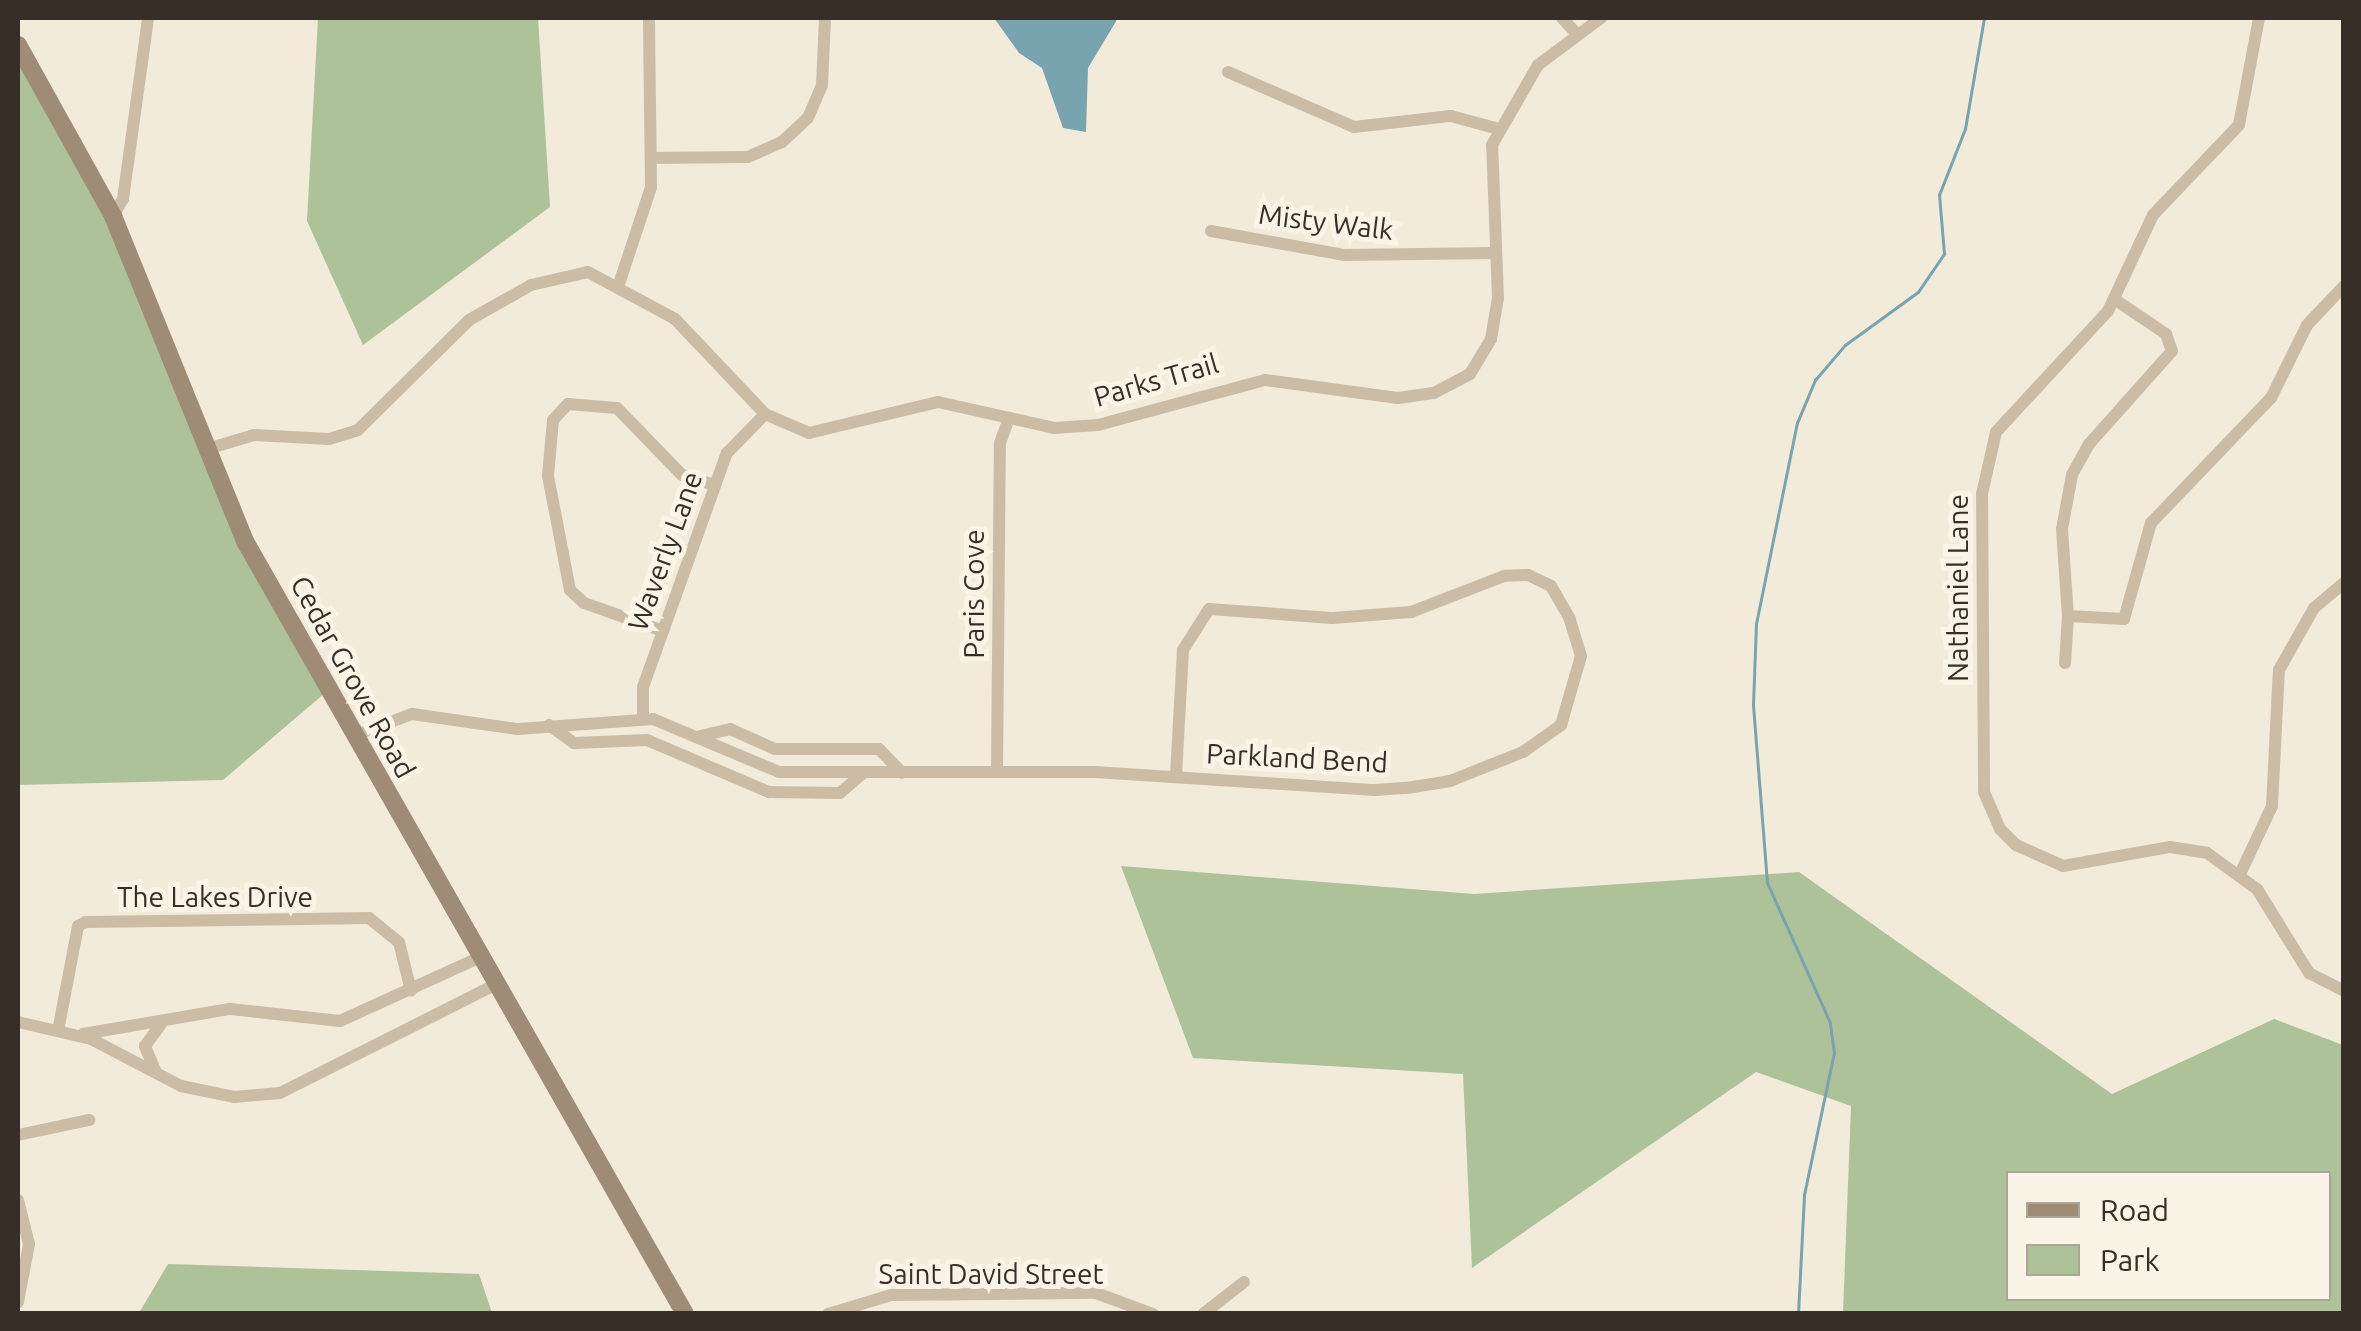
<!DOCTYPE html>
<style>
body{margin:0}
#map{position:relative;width:2361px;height:1331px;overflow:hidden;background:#f2ebda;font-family:Ubuntu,sans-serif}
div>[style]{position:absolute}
.green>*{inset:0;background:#adc299}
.water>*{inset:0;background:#78a4b0}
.stream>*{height:2.5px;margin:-1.25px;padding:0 1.25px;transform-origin:1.25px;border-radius:1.25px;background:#78a4b0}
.street>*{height:12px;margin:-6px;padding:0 6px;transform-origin:6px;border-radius:6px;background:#cbbda5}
.secondary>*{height:18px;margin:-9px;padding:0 9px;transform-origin:9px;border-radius:9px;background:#9e8c77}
span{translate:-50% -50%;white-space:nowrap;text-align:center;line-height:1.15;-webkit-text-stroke:10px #faf4e6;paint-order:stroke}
.street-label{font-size:28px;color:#362e27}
.frame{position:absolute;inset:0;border:20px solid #362e27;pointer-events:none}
.legend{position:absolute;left:2006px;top:1171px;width:325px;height:130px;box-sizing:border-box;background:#faf4e6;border:2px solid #aca59a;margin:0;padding:12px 18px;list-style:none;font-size:30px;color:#362e27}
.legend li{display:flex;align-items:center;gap:20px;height:50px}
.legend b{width:50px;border:2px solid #aca59a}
</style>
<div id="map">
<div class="green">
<div style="clip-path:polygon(318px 18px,538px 18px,550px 207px,363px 345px,307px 221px)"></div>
<div style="clip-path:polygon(18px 37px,82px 141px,240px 521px,332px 687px,223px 780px,18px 785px)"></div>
<div style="clip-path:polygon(evenodd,1121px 866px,1474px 894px,1799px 872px,2112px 1094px,2274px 1019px,2343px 1045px,2343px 1313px,1843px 1313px,1851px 1106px,1756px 1072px,1472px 1268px,1463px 1074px,1193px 1058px,1121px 866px,2008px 1174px,2328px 1174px,2328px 1298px,2008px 1298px,2008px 1174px)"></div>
<div style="clip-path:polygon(168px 1264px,479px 1274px,492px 1313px,139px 1313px)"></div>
</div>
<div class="water">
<div style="clip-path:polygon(994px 18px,1118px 18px,1088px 68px,1086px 132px,1063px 128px,1042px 68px,1019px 53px)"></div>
</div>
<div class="stream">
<div style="left:1798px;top:1314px;width:119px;rotate:-87.1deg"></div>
<div style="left:1804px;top:1195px;width:145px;rotate:-78.1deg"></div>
<div style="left:1834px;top:1053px;width:30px;rotate:-98deg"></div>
<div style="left:1830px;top:1023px;width:154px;rotate:-114.2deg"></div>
<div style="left:1767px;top:883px;width:179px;rotate:-94.5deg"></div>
<div style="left:1753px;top:705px;width:81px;rotate:-87.9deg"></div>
<div style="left:1756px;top:624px;width:205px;rotate:-78.5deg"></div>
<div style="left:1797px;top:423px;width:47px;rotate:-67.3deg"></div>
<div style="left:1815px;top:380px;width:46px;rotate:-49.4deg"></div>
<div style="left:1845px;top:345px;width:90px;rotate:-36deg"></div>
<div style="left:1918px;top:292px;width:46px;rotate:-55.6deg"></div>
<div style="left:1944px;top:254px;width:59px;rotate:-94.8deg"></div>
<div style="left:1939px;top:195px;width:71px;rotate:-68.5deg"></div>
<div style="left:1965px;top:129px;width:113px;rotate:-80.3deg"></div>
</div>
<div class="street">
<div style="left:1562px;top:18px;width:19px;rotate:47deg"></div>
<div style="left:2259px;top:18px;width:109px;rotate:100.6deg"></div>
<div style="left:2239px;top:125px;width:124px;rotate:133.7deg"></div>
<div style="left:2153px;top:215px;width:106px;rotate:115.1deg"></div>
<div style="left:2108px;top:311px;width:165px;rotate:132.8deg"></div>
<div style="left:1996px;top:432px;width:64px;rotate:102.7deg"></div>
<div style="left:1982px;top:494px;width:298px;rotate:89.6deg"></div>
<div style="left:1984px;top:792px;width:40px;rotate:66.6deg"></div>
<div style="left:2000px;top:829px;width:23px;rotate:45deg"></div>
<div style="left:2016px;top:845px;width:51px;rotate:24.1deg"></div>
<div style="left:2063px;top:866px;width:109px;rotate:-10.1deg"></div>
<div style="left:2170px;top:847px;width:37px;rotate:9deg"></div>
<div style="left:2207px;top:853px;width:62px;rotate:35.8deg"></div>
<div style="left:2257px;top:889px;width:99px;rotate:58.2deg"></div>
<div style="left:2309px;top:973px;width:39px;rotate:27deg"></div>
<div style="left:1228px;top:72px;width:137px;rotate:23.6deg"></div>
<div style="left:1354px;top:127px;width:98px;rotate:-6.5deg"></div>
<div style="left:1451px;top:116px;width:50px;rotate:15.2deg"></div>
<div style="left:651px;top:158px;width:97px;rotate:-0.6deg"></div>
<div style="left:748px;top:157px;width:37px;rotate:-24deg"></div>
<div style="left:782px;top:142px;width:35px;rotate:-43deg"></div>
<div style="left:808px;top:118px;width:36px;rotate:-67deg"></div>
<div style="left:822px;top:85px;width:67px;rotate:-87.4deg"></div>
<div style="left:113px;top:216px;width:20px;rotate:-60deg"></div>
<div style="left:123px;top:199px;width:183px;rotate:-82.1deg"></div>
<div style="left:1211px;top:231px;width:136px;rotate:10.2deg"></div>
<div style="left:1345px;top:255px;width:149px;rotate:-0.8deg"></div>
<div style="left:619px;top:284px;width:102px;rotate:-71.7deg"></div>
<div style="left:651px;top:187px;width:169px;rotate:-90.7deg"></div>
<div style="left:2114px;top:299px;width:63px;rotate:33.9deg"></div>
<div style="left:2166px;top:334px;width:18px;rotate:71deg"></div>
<div style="left:2172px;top:351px;width:125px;rotate:131.7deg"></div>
<div style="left:2089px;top:444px;width:35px;rotate:119deg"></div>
<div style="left:2072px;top:475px;width:55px;rotate:100.5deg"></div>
<div style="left:2062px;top:529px;width:87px;rotate:86.1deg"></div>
<div style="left:2068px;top:616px;width:56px;rotate:3.1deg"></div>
<div style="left:2124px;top:619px;width:100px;rotate:-74.3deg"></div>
<div style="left:2151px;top:523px;width:173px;rotate:-46.2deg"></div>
<div style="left:2271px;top:398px;width:81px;rotate:-63.7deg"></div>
<div style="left:2307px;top:325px;width:54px;rotate:-46.5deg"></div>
<div style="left:207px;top:449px;width:49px;rotate:-16.6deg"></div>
<div style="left:254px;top:435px;width:75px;rotate:3.1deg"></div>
<div style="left:329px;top:439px;width:30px;rotate:-17deg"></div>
<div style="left:358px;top:430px;width:156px;rotate:-44.7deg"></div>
<div style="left:469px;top:320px;width:71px;rotate:-29.4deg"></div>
<div style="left:531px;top:285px;width:58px;rotate:-12.8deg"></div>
<div style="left:588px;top:272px;width:99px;rotate:28.4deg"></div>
<div style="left:675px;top:319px;width:131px;rotate:46.5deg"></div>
<div style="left:765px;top:414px;width:48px;rotate:23.4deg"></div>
<div style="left:809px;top:433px;width:133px;rotate:-13.5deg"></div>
<div style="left:938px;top:402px;width:119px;rotate:12.6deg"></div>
<div style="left:1054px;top:428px;width:44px;rotate:-3.9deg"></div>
<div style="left:1098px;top:425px;width:173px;rotate:-15.1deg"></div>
<div style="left:1265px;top:380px;width:134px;rotate:7.7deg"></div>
<div style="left:1398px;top:398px;width:36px;rotate:-8deg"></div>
<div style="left:1434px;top:393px;width:41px;rotate:-27.8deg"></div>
<div style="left:1470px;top:374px;width:41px;rotate:-59deg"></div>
<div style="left:1491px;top:339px;width:42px;rotate:-80.3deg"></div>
<div style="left:1498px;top:298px;width:153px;rotate:-92.2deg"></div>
<div style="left:1492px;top:145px;width:92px;rotate:-60.1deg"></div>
<div style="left:1538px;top:65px;width:79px;rotate:-36.7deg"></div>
<div style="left:663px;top:631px;width:84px;rotate:-160.5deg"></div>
<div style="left:584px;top:603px;width:19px;rotate:-137deg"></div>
<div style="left:570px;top:590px;width:116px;rotate:-100.9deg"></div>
<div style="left:548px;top:476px;width:56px;rotate:-84.9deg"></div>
<div style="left:553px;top:420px;width:22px;rotate:-47deg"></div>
<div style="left:568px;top:404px;width:49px;rotate:4.7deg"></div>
<div style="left:617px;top:408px;width:93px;rotate:45.9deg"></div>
<div style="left:682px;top:475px;width:34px;rotate:17deg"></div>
<div style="left:2065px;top:663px;width:47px;rotate:-86.3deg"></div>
<div style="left:643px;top:719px;width:32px;rotate:-90deg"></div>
<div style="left:643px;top:687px;width:249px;rotate:-70.3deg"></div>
<div style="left:727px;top:453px;width:54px;rotate:-45.7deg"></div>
<div style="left:549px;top:725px;width:31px;rotate:36deg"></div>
<div style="left:574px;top:743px;width:73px;rotate:-2.4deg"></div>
<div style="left:647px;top:740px;width:133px;rotate:23.1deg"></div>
<div style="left:769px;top:792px;width:71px;rotate:0.8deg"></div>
<div style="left:840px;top:793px;width:30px;rotate:-41deg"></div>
<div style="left:356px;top:735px;width:60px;rotate:-20.6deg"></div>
<div style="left:412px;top:714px;width:107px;rotate:8.1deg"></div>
<div style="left:518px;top:729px;width:135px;rotate:-4.2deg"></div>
<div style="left:653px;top:719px;width:137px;rotate:22.8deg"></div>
<div style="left:779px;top:772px;width:316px"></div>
<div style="left:1095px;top:772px;width:281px;rotate:3.7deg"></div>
<div style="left:1375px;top:790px;width:32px;rotate:-4deg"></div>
<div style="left:1407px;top:788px;width:44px;rotate:-9.2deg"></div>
<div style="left:1450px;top:781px;width:79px;rotate:-21.7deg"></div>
<div style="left:1523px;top:752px;width:47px;rotate:-35.4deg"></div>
<div style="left:1561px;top:725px;width:72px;rotate:-73.8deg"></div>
<div style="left:1581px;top:656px;width:39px;rotate:-107deg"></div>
<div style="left:1570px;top:619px;width:38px;rotate:-120deg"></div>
<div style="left:1551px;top:586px;width:25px;rotate:-154deg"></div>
<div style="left:1528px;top:575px;width:24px;rotate:178deg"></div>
<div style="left:1504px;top:576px;width:100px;rotate:158.8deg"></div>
<div style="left:1411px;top:612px;width:79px;rotate:175.7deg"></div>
<div style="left:1332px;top:618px;width:123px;rotate:-175.8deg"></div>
<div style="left:1209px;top:609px;width:49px;rotate:122.4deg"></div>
<div style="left:1183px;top:650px;width:127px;rotate:93.2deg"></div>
<div style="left:696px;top:737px;width:35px;rotate:-13deg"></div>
<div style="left:730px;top:729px;width:49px;rotate:24deg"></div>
<div style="left:775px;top:749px;width:104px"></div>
<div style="left:879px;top:749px;width:33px;rotate:46deg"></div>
<div style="left:997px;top:772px;width:329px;rotate:-89.5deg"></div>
<div style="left:1000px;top:443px;width:27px;rotate:-70deg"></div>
<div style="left:2241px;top:872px;width:73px;rotate:-64.8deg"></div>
<div style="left:2272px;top:806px;width:136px;rotate:-87.1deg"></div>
<div style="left:2279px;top:670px;width:71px;rotate:-60.6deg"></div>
<div style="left:2314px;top:608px;width:39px;rotate:-40deg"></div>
<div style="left:18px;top:1022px;width:75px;rotate:13.1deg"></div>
<div style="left:91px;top:1039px;width:102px;rotate:27.6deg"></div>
<div style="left:181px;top:1086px;width:54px;rotate:11.7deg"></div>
<div style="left:234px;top:1097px;width:46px;rotate:-5deg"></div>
<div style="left:280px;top:1093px;width:241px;rotate:-26.7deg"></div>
<div style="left:58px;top:1031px;width:107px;rotate:-79.2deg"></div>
<div style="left:78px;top:926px;width:9px;rotate:-27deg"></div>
<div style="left:86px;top:922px;width:283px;rotate:-0.8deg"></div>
<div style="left:369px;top:918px;width:38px;rotate:39deg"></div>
<div style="left:399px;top:942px;width:50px;rotate:76.2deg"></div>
<div style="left:83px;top:1034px;width:149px;rotate:-9.7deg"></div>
<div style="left:230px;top:1009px;width:111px;rotate:6.2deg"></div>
<div style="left:340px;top:1021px;width:152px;rotate:-24.5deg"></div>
<div style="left:155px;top:1070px;width:26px;rotate:-113deg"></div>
<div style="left:145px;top:1046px;width:27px;rotate:-54deg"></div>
<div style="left:18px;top:1135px;width:73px;rotate:-11.9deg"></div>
<div style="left:18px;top:1200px;width:45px;rotate:76deg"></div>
<div style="left:29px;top:1244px;width:59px;rotate:100.7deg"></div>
<div style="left:828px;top:1314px;width:66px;rotate:-16.8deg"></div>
<div style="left:891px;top:1295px;width:205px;rotate:-0.6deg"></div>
<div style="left:1096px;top:1293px;width:61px;rotate:20.2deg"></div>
<div style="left:1203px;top:1314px;width:52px;rotate:-38deg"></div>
</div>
<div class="secondary">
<div style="left:18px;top:45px;width:196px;rotate:60.9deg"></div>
<div style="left:113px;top:216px;width:353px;rotate:67.9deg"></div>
<div style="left:246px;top:543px;width:887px;rotate:60.34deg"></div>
</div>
<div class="street-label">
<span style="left:1326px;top:222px;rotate:7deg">Misty Walk</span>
<span style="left:1156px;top:380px;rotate:-16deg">Parks Trail</span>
<span style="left:665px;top:551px;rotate:-70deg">Waverly Lane</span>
<span style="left:1958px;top:588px;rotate:-90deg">Nathaniel Lane</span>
<span style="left:974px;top:594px;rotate:-90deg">Paris Cove</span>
<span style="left:353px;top:677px;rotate:61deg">Cedar Grove Road</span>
<span style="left:1297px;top:758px;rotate:3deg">Parkland Bend</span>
<span style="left:215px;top:897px">The Lakes Drive</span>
<span style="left:991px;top:1274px">Saint David Street</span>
</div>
<div class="frame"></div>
<ul class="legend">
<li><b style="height:12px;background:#9e8c77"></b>Road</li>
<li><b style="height:28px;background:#adc299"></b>Park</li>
</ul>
</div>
